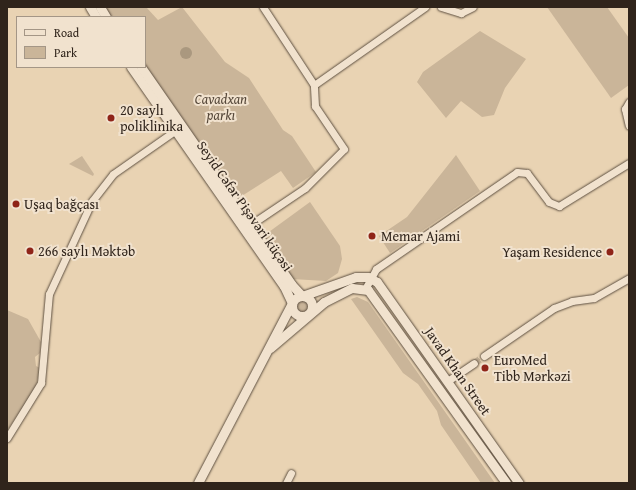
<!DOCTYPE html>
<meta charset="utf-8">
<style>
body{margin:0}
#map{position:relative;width:636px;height:490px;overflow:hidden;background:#e9d3b3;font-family:"Gentium Book Plus",serif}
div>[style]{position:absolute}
.green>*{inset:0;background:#cab599}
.round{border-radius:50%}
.water>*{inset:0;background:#aa987f}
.street-tunnel>*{height:7px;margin-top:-3.5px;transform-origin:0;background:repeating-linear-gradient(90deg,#c4b095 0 7px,transparent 0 10.5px)}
.roads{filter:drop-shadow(0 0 1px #5e5041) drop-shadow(0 0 1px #5e5041)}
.street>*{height:7px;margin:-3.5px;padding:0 3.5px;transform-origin:3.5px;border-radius:3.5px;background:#f1e2ce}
.secondary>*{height:9px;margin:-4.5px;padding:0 4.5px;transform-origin:4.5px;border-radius:4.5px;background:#f1e2ce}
.secondary>.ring{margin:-4.5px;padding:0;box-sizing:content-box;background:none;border:9px solid #f1e2ce;border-radius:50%}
.dots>*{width:11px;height:11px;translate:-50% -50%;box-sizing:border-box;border:2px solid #f1e2ce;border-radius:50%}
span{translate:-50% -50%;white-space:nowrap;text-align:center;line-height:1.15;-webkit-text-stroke:4px #f1e2ce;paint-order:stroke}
.park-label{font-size:14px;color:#56483a;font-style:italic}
.poi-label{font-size:14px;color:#30241b}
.left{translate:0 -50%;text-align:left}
.right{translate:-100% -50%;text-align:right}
.street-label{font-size:14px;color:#30241b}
.frame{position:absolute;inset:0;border:8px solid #30241b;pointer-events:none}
.legend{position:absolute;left:16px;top:16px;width:130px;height:52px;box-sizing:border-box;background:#f1e2ce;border:1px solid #a49686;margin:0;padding:5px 7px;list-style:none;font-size:12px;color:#30241b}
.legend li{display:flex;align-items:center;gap:8px;height:20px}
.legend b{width:20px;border:1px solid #a49686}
</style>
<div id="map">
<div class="green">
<div style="clip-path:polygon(104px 7px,146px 7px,158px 20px,182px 7px,225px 62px,249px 78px,283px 130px,292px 136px,316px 172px,293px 188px,281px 171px,237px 199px,145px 66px,145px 17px,111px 17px)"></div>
<div style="clip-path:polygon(547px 7px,607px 7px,629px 38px,629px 85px,611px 98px)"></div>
<div style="clip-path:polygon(480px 31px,526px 59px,505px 88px,494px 115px,482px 117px,461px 101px,446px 118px,417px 82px,423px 72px)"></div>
<div style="clip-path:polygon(456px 155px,480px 191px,390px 253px,379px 236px,407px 217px)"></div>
<div style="clip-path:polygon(82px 156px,94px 174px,93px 176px,69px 164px)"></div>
<div style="clip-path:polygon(310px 202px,340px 246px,342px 259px,338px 273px,326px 281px,292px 279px,262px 237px)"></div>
<div style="clip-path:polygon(357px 297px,368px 302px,495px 483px,481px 483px,441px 425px,437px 411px,418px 384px,403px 373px,351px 299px)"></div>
<div class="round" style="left:296.5px;top:300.5px;width:11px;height:11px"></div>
<div style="clip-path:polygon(7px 310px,28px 319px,41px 342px,40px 353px,35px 357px,36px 366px,40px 368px,36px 387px,7px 431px)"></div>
</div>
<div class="water">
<div class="round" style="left:180px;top:47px;width:12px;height:12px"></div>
</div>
<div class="street-tunnel">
<div style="left:474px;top:363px;width:12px;rotate:-35deg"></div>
</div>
<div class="roads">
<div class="street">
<div style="left:441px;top:7px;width:21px;rotate:17deg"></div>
<div style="left:461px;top:13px;width:13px;rotate:-27deg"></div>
<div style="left:314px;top:85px;width:136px;rotate:-35.1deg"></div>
<div style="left:629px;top:102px;width:8px;rotate:120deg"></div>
<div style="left:625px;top:109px;width:17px;rotate:77deg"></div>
<div style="left:250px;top:225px;width:66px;rotate:-33.9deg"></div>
<div style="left:305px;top:188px;width:55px;rotate:-45deg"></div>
<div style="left:344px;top:149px;width:52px;rotate:-124deg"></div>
<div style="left:315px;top:106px;width:21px;rotate:-93deg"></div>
<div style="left:314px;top:85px;width:93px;rotate:-123.2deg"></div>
<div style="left:365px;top:289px;width:23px;rotate:-61deg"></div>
<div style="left:376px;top:269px;width:171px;rotate:-34.5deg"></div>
<div style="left:517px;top:172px;width:10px;rotate:6deg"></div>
<div style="left:527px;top:173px;width:36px;rotate:53deg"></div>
<div style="left:549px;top:202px;width:11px;rotate:22deg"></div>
<div style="left:559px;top:206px;width:82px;rotate:-31.6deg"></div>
<div style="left:484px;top:356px;width:85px;rotate:-34.4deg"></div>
<div style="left:554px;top:308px;width:19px;rotate:-21deg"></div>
<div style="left:572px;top:301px;width:22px;rotate:-8deg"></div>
<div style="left:594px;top:298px;width:40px;rotate:-29.7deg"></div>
<div style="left:449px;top:380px;width:30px;rotate:-34deg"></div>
<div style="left:7px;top:438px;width:65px;rotate:-58.3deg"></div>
<div style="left:41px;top:383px;width:89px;rotate:-84.9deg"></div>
<div style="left:49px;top:294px;width:102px;rotate:-65.2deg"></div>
<div style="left:92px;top:201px;width:34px;rotate:-52deg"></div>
<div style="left:113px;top:174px;width:80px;rotate:-34.9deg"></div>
<div style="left:286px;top:483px;width:11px;rotate:-63deg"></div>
</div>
<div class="secondary">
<div style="left:90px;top:7px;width:12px;rotate:59deg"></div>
<div style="left:100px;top:7px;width:12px;rotate:59deg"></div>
<div style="left:131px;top:67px;width:267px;rotate:55.1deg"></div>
<div style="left:284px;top:286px;width:19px;rotate:65deg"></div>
<div style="left:292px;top:303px;width:203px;rotate:117.6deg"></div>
<div style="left:141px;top:67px;width:264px;rotate:55.3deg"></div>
<div style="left:291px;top:284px;width:16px;rotate:47deg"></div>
<div style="left:302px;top:296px;width:57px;rotate:-19.4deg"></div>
<div style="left:356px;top:277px;width:12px"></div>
<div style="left:368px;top:277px;width:10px;rotate:29deg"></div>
<div style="left:377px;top:282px;width:246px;rotate:54.8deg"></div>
<div class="ring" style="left:292px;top:296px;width:11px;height:11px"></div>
<div style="left:270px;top:348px;width:71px;rotate:-40.4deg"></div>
<div style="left:324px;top:302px;width:31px;rotate:-27deg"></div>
<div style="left:352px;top:288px;width:16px;rotate:7deg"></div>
<div style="left:368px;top:290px;width:237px;rotate:54.4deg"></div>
</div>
</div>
<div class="dots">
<div style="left:111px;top:118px;background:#8f2418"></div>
<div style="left:16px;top:204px;background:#8f2418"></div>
<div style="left:372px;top:236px;background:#8f2418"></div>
<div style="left:30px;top:251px;background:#8f2418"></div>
<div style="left:610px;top:252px;background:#8f2418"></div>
<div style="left:485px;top:368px;background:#8f2418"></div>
</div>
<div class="park-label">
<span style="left:221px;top:107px">Cavadxan<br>parkı</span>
</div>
<div class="poi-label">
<span class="left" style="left:120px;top:118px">20 saylı<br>poliklinika</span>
<span class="left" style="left:24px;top:204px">Uşaq bağçası</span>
<span class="left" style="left:381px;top:236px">Memar Ajami</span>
<span class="left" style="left:38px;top:251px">266 saylı Məktəb</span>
<span class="right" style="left:602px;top:252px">Yaşam Residence</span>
<span class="left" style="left:494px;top:368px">EuroMed<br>Tibb Mərkəzi</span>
</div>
<div class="street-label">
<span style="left:245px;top:206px;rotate:55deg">Seyid Cəfər Pişəvəri küçəsi</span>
<span style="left:458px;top:371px;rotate:55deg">Javad Khan Street</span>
</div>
<div class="frame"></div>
<ul class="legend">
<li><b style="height:5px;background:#f1e2ce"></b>Road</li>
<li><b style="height:11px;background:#cab599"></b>Park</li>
</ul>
</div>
